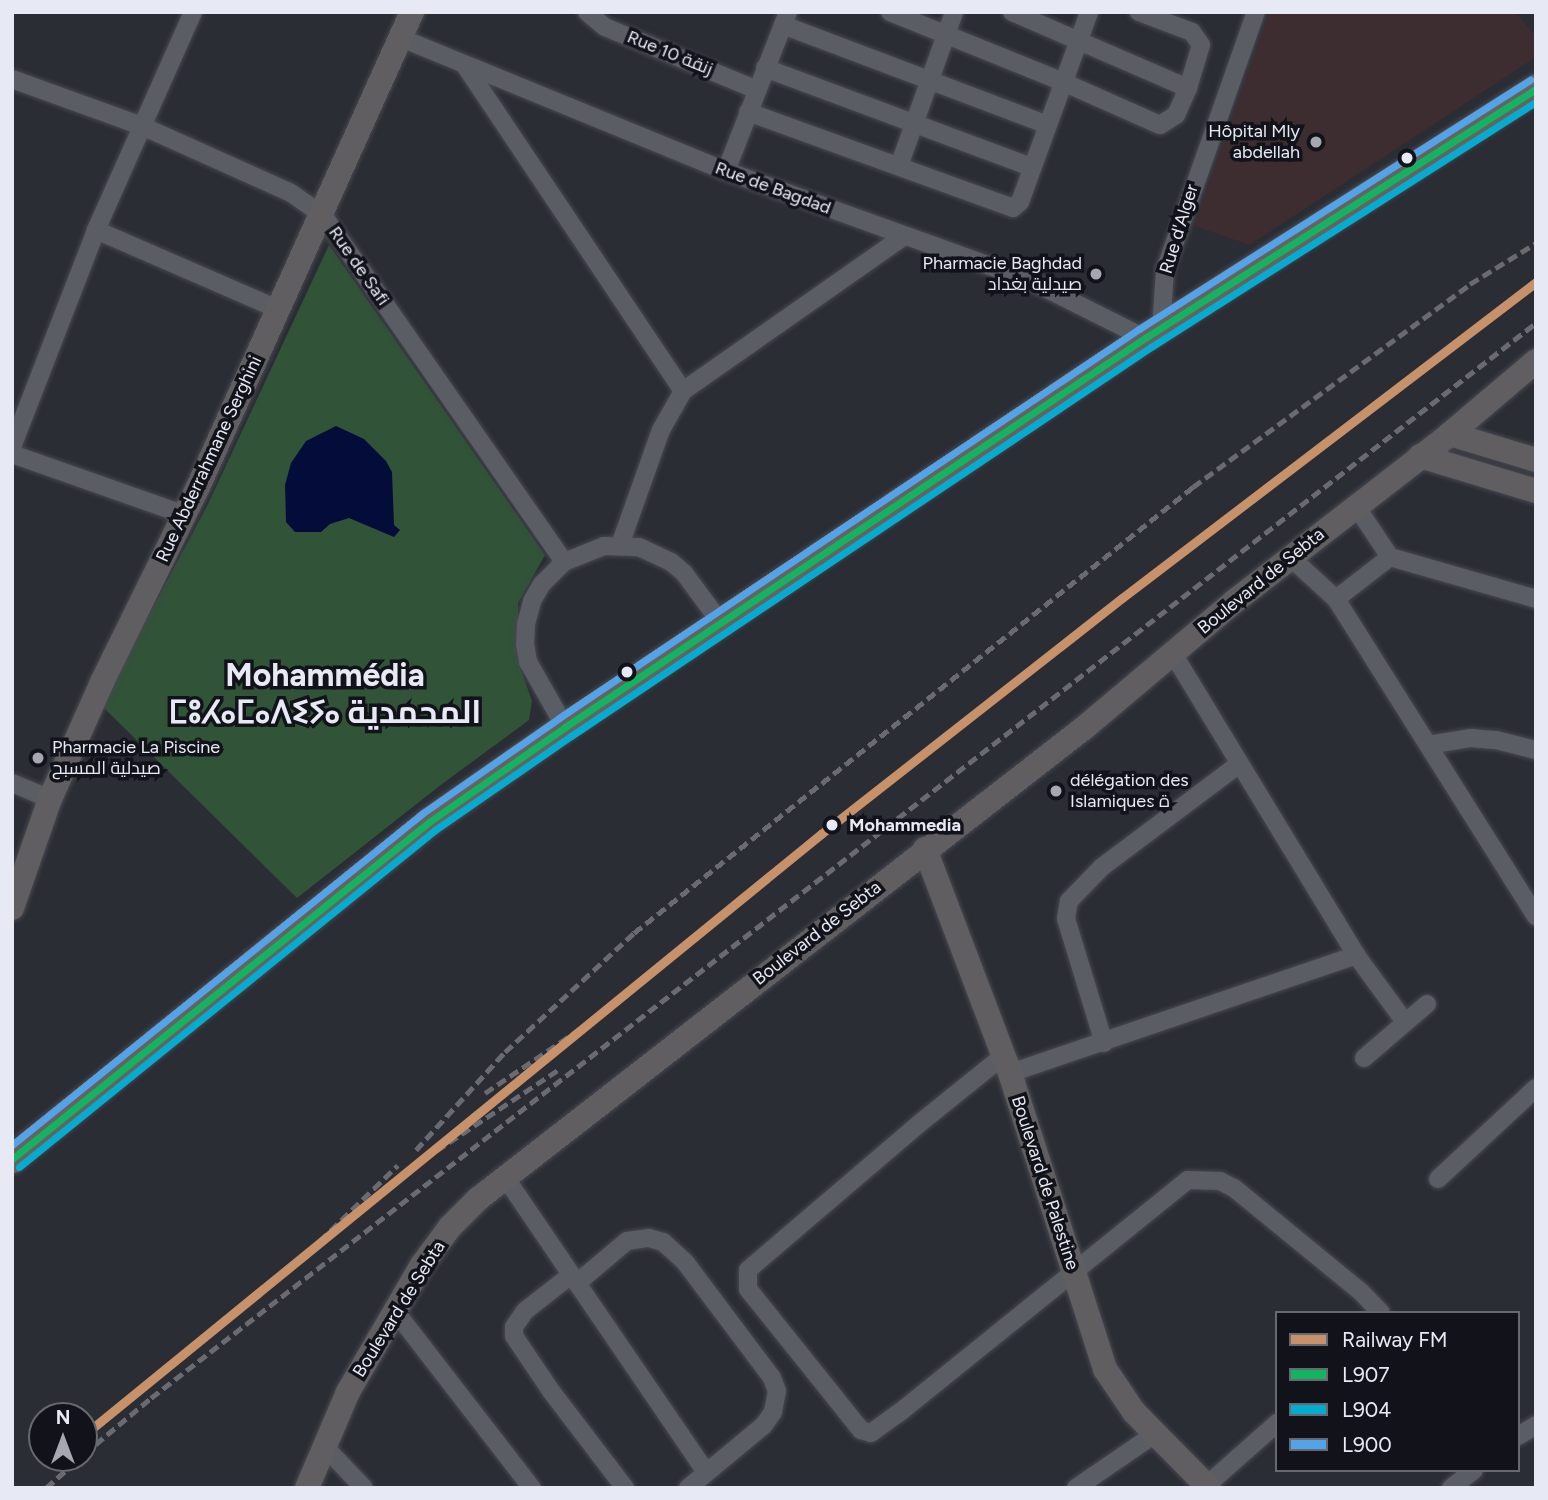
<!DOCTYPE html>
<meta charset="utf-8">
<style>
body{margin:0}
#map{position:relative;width:1548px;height:1500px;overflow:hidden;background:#2b2d35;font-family:Figtree,Cairo,"Noto Sans Tifinagh",sans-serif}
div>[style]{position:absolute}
.medical>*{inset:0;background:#3d2c30}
.green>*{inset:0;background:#315338}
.water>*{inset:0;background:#040d3a}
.roads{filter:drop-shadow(0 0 2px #474850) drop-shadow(0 0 2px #474850)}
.street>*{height:18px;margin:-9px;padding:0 9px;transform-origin:9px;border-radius:9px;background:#5b5d64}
.secondary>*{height:24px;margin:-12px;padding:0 12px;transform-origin:12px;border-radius:12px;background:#605e60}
.primary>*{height:28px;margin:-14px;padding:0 14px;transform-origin:14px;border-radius:14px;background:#666260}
.rail>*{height:5px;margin-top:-2.5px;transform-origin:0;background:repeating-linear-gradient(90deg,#6a6b71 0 10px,transparent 0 15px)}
.bus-1>*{height:7px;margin:-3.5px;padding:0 3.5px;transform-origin:3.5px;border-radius:3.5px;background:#13b361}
.bus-2>*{height:7px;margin:-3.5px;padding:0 3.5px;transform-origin:3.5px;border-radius:3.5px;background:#06acd0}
.bus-3>*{height:7px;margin:-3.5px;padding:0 3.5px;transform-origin:3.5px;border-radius:3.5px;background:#53a3e8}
.rail-1>*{height:9px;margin:-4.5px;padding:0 4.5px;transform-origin:4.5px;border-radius:4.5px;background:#c7916a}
.dots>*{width:19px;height:19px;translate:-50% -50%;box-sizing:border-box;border:4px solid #12131a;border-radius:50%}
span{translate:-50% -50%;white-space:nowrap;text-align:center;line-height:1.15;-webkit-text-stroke:7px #12131a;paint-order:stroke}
.street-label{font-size:18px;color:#e7e9f4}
.poi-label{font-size:18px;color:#e7e9f4}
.right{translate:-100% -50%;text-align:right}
.left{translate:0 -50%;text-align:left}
.stop-label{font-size:18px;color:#e7e9f4;font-weight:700}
.town-label{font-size:32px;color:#e7e9f4;font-weight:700}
.frame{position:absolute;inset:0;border:14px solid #e7e9f4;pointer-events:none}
.legend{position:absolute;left:1275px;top:1311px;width:245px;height:161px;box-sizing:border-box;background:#12131a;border:2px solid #676971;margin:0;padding:9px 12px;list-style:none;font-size:21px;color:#e7e9f4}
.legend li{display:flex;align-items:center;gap:14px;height:35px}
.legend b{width:35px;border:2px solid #676971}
.north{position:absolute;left:28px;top:1402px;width:70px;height:70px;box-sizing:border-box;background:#12131a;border:2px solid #676971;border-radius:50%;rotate:0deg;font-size:19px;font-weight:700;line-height:28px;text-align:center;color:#e7e9f4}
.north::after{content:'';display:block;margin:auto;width:24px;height:32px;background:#a5a7b1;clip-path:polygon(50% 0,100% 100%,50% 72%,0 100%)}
</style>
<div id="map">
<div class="medical">
<div style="clip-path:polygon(1269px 12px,1515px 12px,1536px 36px,1536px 57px,1250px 245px,1194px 226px)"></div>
</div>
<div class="green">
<div style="clip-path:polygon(329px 245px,545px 555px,518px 603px,518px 661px,532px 701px,529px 720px,442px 784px,297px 898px,101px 705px,207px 506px)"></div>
</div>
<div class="water">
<div style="clip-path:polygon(336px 426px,364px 439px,386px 461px,392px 472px,394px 525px,400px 530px,394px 537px,349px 518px,330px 524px,321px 532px,295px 532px,286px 522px,285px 485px,291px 463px,306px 441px)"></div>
</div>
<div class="roads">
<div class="street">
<div style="left:587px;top:12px;width:23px;rotate:40deg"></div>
<div style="left:605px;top:27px;width:165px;rotate:22.5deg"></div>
<div style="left:890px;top:12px;width:187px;rotate:22deg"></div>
<div style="left:1063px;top:82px;width:106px;rotate:23.9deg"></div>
<div style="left:1160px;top:125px;width:19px;rotate:-32deg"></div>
<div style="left:1176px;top:115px;width:30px;rotate:-66deg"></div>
<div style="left:1188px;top:88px;width:45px;rotate:-73.2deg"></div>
<div style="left:1201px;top:45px;width:16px;rotate:-125deg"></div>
<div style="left:1192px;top:32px;width:57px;rotate:-159.3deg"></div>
<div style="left:1012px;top:12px;width:192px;rotate:23.4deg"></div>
<div style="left:783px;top:25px;width:282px;rotate:20.7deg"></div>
<div style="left:401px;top:38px;width:351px;rotate:22.3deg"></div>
<div style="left:726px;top:171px;width:322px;rotate:19.8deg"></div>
<div style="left:1029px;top:280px;width:130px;rotate:26.6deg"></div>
<div style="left:466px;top:67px;width:390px;rotate:56.2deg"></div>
<div style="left:765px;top:68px;width:284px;rotate:20.4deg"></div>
<div style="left:12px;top:79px;width:138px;rotate:19.9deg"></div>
<div style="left:142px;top:126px;width:163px;rotate:24.2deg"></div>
<div style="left:291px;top:193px;width:39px;rotate:35deg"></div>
<div style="left:323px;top:215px;width:422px;rotate:55.2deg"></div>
<div style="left:748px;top:112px;width:282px;rotate:19.9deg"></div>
<div style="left:1013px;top:208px;width:9px;rotate:-41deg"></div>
<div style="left:1020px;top:202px;width:202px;rotate:-70deg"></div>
<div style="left:899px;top:166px;width:164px;rotate:-70.3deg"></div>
<div style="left:726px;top:171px;width:171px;rotate:-68.7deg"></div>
<div style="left:96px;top:230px;width:198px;rotate:23.5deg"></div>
<div style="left:1161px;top:330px;width:60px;rotate:-86.2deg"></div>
<div style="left:1165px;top:270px;width:274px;rotate:-70.6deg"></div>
<div style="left:12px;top:447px;width:233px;rotate:-68.8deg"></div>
<div style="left:96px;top:230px;width:239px;rotate:-66deg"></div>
<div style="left:12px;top:454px;width:183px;rotate:19.4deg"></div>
<div style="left:1356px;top:506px;width:61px;rotate:56.3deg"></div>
<div style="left:1390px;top:557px;width:152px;rotate:16deg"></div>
<div style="left:620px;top:545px;width:122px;rotate:-70.4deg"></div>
<div style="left:661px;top:430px;width:45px;rotate:-60.6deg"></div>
<div style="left:683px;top:391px;width:270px;rotate:-35deg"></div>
<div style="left:1290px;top:557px;width:62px;rotate:42.4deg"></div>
<div style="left:1336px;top:599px;width:375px;rotate:57.8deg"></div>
<div style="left:1336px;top:599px;width:68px;rotate:-37.9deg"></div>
<div style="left:1172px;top:652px;width:354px;rotate:58.7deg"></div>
<div style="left:1356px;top:955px;width:83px;rotate:53.8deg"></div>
<div style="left:565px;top:727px;width:75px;rotate:-119.6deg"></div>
<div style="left:528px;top:662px;width:18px;rotate:-99deg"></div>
<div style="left:525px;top:644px;width:20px;rotate:-87deg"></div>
<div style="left:526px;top:624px;width:24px;rotate:-75deg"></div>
<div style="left:532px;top:601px;width:20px;rotate:-60deg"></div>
<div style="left:542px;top:584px;width:31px;rotate:-45deg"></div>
<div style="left:564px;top:562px;width:43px;rotate:-21.8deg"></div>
<div style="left:604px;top:546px;width:35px;rotate:2deg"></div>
<div style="left:639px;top:547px;width:35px;rotate:25deg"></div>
<div style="left:671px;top:562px;width:17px;rotate:40deg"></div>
<div style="left:684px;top:573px;width:62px;rotate:53.5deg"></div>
<div style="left:1428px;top:745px;width:44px;rotate:-9.2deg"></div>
<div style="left:1471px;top:738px;width:25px;rotate:5deg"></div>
<div style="left:1496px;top:740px;width:41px;rotate:14deg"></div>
<div style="left:12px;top:783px;width:41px;rotate:22.8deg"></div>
<div style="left:1104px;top:1043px;width:130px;rotate:-107deg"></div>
<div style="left:1066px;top:919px;width:18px;rotate:-81deg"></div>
<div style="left:1069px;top:901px;width:47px;rotate:-45.9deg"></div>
<div style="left:1102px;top:867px;width:170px;rotate:-36.9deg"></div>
<div style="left:1002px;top:1057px;width:105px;rotate:141.2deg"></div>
<div style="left:920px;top:1123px;width:226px;rotate:139.5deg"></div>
<div style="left:748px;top:1270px;width:19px;rotate:90deg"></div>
<div style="left:748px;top:1289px;width:181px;rotate:51.3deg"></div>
<div style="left:861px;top:1430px;width:10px;rotate:17deg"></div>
<div style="left:871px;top:1433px;width:34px;rotate:-36deg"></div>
<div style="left:899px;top:1413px;width:371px;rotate:-38.9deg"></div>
<div style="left:1188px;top:1180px;width:32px;rotate:2deg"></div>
<div style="left:1220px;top:1181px;width:16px;rotate:27deg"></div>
<div style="left:1234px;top:1188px;width:164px;rotate:39.3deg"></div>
<div style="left:1361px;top:1292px;width:29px;rotate:46deg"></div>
<div style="left:1364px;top:1058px;width:83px;rotate:-40.6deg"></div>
<div style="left:1010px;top:1073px;width:366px;rotate:-18.8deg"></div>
<div style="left:505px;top:1177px;width:128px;rotate:55.8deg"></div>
<div style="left:577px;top:1283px;width:65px;rotate:-40deg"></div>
<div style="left:627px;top:1241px;width:22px;rotate:-8deg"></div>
<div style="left:649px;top:1238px;width:15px;rotate:16deg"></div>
<div style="left:663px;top:1242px;width:30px;rotate:42deg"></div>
<div style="left:685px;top:1262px;width:145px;rotate:53.1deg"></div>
<div style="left:772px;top:1378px;width:14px;rotate:69deg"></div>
<div style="left:777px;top:1391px;width:21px;rotate:101deg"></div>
<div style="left:773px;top:1412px;width:16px;rotate:125deg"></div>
<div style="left:764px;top:1425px;width:99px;rotate:140.3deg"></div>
<div style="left:1438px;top:1179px;width:134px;rotate:-42.9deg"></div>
<div style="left:571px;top:1275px;width:58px;rotate:142deg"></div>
<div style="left:525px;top:1311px;width:19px;rotate:125deg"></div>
<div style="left:514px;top:1327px;width:9px;rotate:90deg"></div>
<div style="left:514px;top:1336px;width:66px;rotate:56.1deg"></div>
<div style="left:551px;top:1391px;width:122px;rotate:52.7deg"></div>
<div style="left:577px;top:1283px;width:229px;rotate:55.7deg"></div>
<div style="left:395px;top:1311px;width:224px;rotate:52.3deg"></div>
<div style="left:1518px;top:1436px;width:21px;rotate:-31deg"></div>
<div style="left:323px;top:1445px;width:59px;rotate:46.4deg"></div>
<div style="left:1207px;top:1485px;width:94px;rotate:-41.5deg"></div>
<div style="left:1076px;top:1488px;width:96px;rotate:-34.4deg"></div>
<div style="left:1451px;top:1488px;width:29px;rotate:-38deg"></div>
</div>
<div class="secondary">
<div style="left:1450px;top:434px;width:90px;rotate:16.8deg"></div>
<div style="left:1420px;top:456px;width:121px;rotate:16.8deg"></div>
<div style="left:925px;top:849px;width:240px;rotate:69.2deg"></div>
<div style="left:1010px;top:1073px;width:311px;rotate:72.2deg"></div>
<div style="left:1105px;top:1369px;width:52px;rotate:56deg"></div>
<div style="left:1134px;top:1412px;width:107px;rotate:45.4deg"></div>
<div style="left:12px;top:908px;width:115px;rotate:-70.8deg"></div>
<div style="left:50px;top:799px;width:128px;rotate:-66deg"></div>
<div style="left:102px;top:682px;width:217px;rotate:-63.8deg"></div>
<div style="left:198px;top:487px;width:521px;rotate:-65.75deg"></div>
<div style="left:307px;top:1488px;width:104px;rotate:-66.9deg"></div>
<div style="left:348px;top:1392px;width:147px;rotate:-59.8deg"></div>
<div style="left:422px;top:1265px;width:47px;rotate:-53.6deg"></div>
<div style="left:450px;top:1227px;width:40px;rotate:-45deg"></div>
<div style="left:478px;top:1199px;width:768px;rotate:-37.86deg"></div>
<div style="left:1084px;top:728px;width:197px;rotate:-40.1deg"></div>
<div style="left:1235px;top:601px;width:272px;rotate:-37.8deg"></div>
<div style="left:1450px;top:434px;width:113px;rotate:-40.3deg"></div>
</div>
<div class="primary">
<div style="left:12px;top:1159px;width:536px;rotate:-38.94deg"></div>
<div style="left:429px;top:822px;width:166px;rotate:-34.9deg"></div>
<div style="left:565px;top:727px;width:698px;rotate:-33.85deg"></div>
<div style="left:1145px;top:338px;width:464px;rotate:-32.5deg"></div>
</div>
</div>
<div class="rail">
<div style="left:485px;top:1093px;width:134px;rotate:-34deg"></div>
<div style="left:416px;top:1150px;width:132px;rotate:-47.8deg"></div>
<div style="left:505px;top:1052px;width:176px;rotate:-42.7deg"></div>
<div style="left:634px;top:933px;width:715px;rotate:-38.58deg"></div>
<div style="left:1193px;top:487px;width:343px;rotate:-36.2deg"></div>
<div style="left:1470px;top:284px;width:78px;rotate:-31.8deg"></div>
<div style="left:424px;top:1159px;width:164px;rotate:-33.6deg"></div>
<div style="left:298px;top:1262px;width:139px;rotate:-44.1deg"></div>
<div style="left:84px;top:1454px;width:87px;rotate:-39.9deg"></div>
<div style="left:151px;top:1398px;width:1753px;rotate:-37.82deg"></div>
<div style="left:46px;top:1488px;width:45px;rotate:-41.4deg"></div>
</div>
<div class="bus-1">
<div style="left:12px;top:1159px;width:536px;rotate:-38.94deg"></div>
<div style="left:429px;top:822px;width:166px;rotate:-34.9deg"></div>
<div style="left:565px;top:727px;width:698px;rotate:-33.85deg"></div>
<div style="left:1145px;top:338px;width:464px;rotate:-32.5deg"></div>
</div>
<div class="bus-2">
<div style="left:19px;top:1167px;width:535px;rotate:-39.01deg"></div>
<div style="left:435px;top:830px;width:165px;rotate:-34.7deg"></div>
<div style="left:571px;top:736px;width:698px;rotate:-33.85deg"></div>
<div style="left:1151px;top:347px;width:456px;rotate:-32.5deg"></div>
</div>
<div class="bus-3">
<div style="left:12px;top:1145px;width:528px;rotate:-38.93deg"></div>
<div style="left:423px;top:813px;width:166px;rotate:-34.9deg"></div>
<div style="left:559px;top:718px;width:698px;rotate:-33.85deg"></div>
<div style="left:1139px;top:329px;width:464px;rotate:-32.5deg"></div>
</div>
<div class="rail-1">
<div style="left:84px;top:1435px;width:951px;rotate:-39.2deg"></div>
<div style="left:821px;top:834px;width:382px;rotate:-38.1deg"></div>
<div style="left:1122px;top:598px;width:521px;rotate:-37.35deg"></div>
</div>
<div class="dots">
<div style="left:1316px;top:142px;background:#a5a7b1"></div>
<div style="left:1407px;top:158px;background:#e7e9f4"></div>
<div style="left:1096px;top:274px;background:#a5a7b1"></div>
<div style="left:627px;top:672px;background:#e7e9f4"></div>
<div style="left:38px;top:758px;background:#a5a7b1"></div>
<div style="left:1056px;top:791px;background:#a5a7b1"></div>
<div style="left:832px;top:825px;background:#e7e9f4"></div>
</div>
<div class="street-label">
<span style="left:670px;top:53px;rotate:22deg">Rue 10 زنقة</span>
<span style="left:773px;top:188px;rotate:20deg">Rue de Bagdad</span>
<span style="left:1179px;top:229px;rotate:-73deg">Rue d'Alger</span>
<span style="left:359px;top:266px;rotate:55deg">Rue de Safi</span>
<span style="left:209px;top:459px;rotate:-65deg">Rue Abderrahmane Serghini</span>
<span style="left:1261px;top:581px;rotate:-39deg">Boulevard de Sebta</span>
<span style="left:817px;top:933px;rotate:-38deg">Boulevard de Sebta</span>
<span style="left:1045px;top:1183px;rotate:72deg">Boulevard de Palestine</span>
<span style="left:399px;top:1309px;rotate:-58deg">Boulevard de Sebta</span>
</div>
<div class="poi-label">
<span class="right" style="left:1300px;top:142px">Hôpital Mly<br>abdellah</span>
<span class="right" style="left:1082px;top:274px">Pharmacie Baghdad<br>صيدلية بغداد</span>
<span class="left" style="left:52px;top:758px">Pharmacie La Piscine<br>صيدلية المسبح</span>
<span class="left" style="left:1070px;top:791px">délégation des<br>Islamiques ة</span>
</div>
<div class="stop-label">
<span class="left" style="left:849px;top:825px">Mohammedia</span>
</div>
<div class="town-label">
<span style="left:325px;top:694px">Mohammédia<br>ⵎⵓⵃⴰⵎⴰⴷⵉⵢⴰ المحمدية</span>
</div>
<div class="frame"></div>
<ul class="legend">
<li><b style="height:9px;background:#c7916a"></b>Railway FM</li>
<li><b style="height:9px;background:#13b361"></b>L907</li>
<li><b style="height:9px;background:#06acd0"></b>L904</li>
<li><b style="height:9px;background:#53a3e8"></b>L900</li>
</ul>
<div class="north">N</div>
</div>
